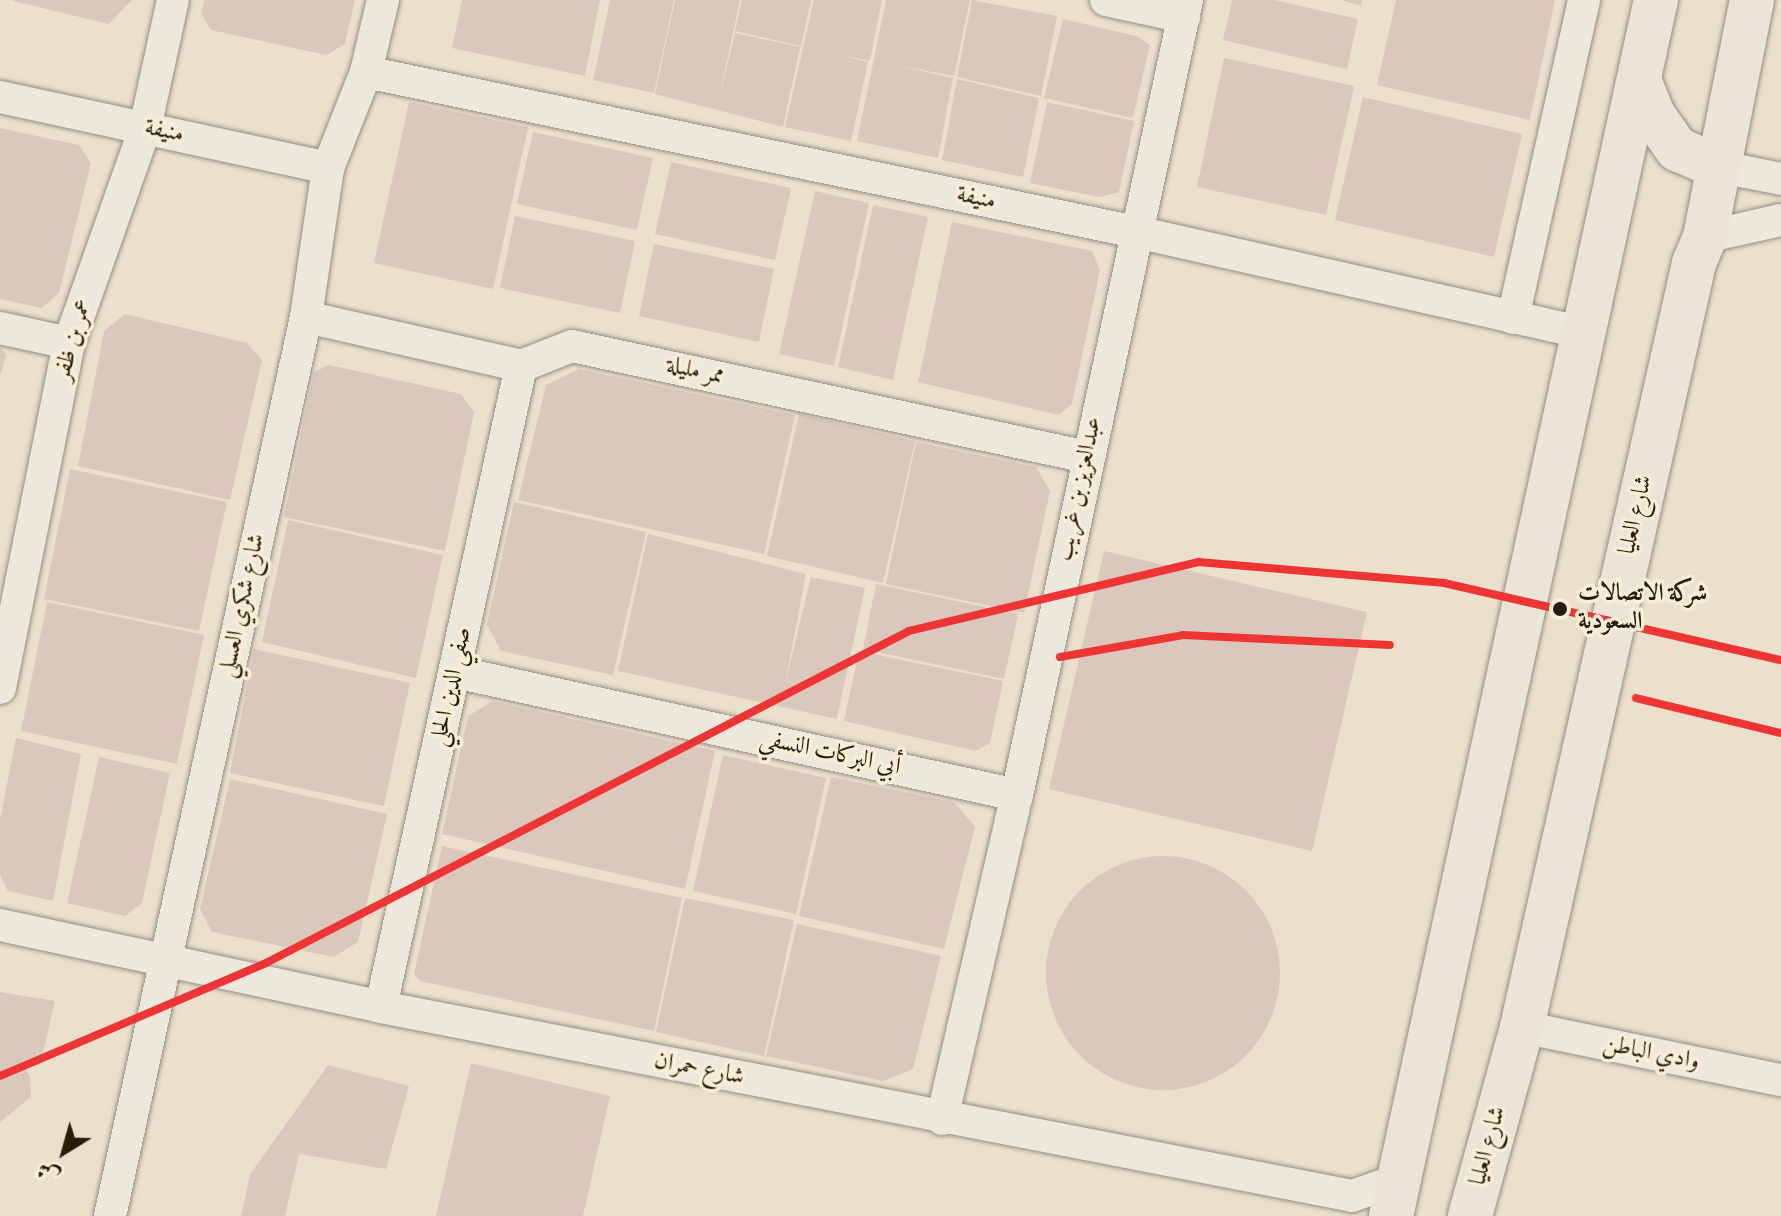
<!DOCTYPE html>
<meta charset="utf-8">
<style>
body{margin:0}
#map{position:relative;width:1781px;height:1216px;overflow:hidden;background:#eae0cc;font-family:Vollkorn,Amiri,serif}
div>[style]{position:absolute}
.building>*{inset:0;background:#dac8bd}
.round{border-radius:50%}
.roads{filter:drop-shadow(0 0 2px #958e81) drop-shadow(0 0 2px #958e81)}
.street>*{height:32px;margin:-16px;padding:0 16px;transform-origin:16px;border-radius:16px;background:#ede8de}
.primary>*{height:44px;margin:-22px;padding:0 22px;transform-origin:22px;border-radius:22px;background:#eae4d9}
.metro-1>*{height:8px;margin:-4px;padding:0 4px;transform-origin:4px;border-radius:4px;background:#ef3434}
.dots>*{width:22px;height:22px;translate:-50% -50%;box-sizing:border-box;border:4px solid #faedd5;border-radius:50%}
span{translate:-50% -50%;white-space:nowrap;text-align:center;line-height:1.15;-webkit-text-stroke:7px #faedd5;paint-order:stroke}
.street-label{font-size:24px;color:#281b0a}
.stop-label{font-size:24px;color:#281b0a;font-weight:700}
.left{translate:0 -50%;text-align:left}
.north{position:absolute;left:24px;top:1112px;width:80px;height:80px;-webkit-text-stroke:6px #faedd5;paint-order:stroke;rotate:217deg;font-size:22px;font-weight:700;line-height:32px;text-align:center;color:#281b0a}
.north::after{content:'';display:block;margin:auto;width:28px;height:36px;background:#281b0a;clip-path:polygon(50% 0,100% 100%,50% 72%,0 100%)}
</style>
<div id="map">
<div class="building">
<div style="clip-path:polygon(132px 0,109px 24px,13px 1px,13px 0)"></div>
<div style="clip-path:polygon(204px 0,355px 0,345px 44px,326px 55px,211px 30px,201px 14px)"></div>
<div style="clip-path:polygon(462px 0,600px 0,585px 76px,452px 48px)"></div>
<div style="clip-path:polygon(610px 0,674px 0,654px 93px,593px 80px)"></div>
<div style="clip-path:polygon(675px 0,740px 0,719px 99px,735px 33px,800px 47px,783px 127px,655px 94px)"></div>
<div style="clip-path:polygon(742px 0,811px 0,801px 46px,735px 31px)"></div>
<div style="clip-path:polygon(814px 0,882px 0,870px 61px,836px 54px,868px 62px,851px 141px,785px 127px)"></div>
<div style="clip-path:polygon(886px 0,970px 0,954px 76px,895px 65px,953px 78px,938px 158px,857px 141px)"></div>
<div style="clip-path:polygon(972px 0,1057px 16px,1041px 96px,957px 77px)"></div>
<div style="clip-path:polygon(1232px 0,1275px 0,1358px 19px,1347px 69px,1223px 40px)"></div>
<div style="clip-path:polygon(1341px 0,1362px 0,1361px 6px)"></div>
<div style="clip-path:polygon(1396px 0,1555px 0,1530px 120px,1377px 85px)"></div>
<div style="clip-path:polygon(1063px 19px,1136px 36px,1150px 45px,1133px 118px,1044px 98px)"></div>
<div style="clip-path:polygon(1224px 58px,1354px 86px,1326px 215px,1197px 187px)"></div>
<div style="clip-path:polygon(957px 79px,1039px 98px,1023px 177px,942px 160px)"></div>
<div style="clip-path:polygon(1363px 97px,1522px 134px,1494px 257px,1335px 220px)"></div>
<div style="clip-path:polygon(409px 102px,528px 127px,493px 289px,374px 263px)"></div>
<div style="clip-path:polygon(1047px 102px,1134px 121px,1119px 192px,1100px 197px,1030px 183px)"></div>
<div style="clip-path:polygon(0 128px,79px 145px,91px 163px,59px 293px,42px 308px,0 299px)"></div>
<div style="clip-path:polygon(533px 132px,653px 158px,637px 230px,517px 204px)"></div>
<div style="clip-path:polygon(671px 162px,791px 188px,775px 260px,655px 234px)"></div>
<div style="clip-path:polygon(815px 191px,869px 203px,834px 366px,779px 354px)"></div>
<div style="clip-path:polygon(873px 205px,928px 217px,893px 380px,838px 367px)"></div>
<div style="clip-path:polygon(515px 216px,635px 241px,620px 313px,500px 288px)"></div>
<div style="clip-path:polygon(952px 222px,1092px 251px,1100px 270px,1072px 404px,1059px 415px,918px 382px)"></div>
<div style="clip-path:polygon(654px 244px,774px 269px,759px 342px,639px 316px)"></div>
<div style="clip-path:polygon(125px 314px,247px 343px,262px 360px,230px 500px,78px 466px,104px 331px)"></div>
<div style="clip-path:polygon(0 347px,6px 355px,1px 374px,0 374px)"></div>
<div style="clip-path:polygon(329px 365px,461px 394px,474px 412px,445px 551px,284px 517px,314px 372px)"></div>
<div style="clip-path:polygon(579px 369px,795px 415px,764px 554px,518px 500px,546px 385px)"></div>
<div style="clip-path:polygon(799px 414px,915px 441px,883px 583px,767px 556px)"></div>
<div style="clip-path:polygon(916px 442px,1036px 467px,1050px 491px,1024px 613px,886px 584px)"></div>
<div style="clip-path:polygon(70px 469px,227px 502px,199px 631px,44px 599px)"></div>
<div style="clip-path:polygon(514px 502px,646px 532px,613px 675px,501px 651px,487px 625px)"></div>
<div style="clip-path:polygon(288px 520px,443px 555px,416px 678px,262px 642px)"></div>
<div style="clip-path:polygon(648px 534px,806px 574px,785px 684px,811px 577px,865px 588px,837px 719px,618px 671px)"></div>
<div style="clip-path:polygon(1104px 551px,1367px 612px,1312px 851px,1049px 789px)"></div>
<div style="clip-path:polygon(876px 584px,1018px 614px,1004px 679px,863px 649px)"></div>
<div style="clip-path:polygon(47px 602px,204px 635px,177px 764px,21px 731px)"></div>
<div style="clip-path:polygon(254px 649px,410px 683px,384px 806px,230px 773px)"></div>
<div style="clip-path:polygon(859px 651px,1003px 681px,990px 743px,976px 751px,844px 721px)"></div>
<div style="clip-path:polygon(493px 701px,715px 751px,685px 889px,442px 834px,468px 716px)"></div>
<div style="clip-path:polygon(16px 738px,81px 754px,53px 901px,8px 891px,0 875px,0 820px)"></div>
<div style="clip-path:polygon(723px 755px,826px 778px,796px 914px,693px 891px)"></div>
<div style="clip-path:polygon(99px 757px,170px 773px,142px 903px,125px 916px,67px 903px)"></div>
<div style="clip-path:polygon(831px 777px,954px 802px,975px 827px,944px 949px,799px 916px)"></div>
<div style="clip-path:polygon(230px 779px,387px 814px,358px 942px,334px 957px,212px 932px,200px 909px)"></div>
<div style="clip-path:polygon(442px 846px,682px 898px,654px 1031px,420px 981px,414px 974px)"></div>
<div class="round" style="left:1046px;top:856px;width:234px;height:234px"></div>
<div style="clip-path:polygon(685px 898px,794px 920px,764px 1056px,656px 1032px)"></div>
<div style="clip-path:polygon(797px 924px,941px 956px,913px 1069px,883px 1081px,766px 1056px)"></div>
<div style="clip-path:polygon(0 992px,55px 1001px,40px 1065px,23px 1066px,30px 1076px,31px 1097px,0 1122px)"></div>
<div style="clip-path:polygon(471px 1063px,610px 1096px,583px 1216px,436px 1216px)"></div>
<div style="clip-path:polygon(328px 1065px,409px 1086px,386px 1169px,299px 1154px,285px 1216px,241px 1216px,250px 1174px)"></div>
</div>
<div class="roads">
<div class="street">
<div style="left:1106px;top:0;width:80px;rotate:12.3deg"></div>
<div style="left:366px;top:72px;width:786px;rotate:11.74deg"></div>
<div style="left:1136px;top:232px;width:458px;rotate:12.7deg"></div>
<div style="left:0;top:97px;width:336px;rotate:12.2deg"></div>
<div style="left:1716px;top:166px;width:66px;rotate:11.3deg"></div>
<div style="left:1705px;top:237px;width:78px;rotate:-12.6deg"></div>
<div style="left:306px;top:317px;width:221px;rotate:12.8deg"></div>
<div style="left:521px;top:366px;width:55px;rotate:-21.4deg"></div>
<div style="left:572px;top:346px;width:527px;rotate:12.16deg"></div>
<div style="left:1513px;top:318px;width:326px;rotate:-77.4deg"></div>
<div style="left:0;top:328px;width:71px;rotate:12.3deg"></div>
<div style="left:455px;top:672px;width:575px;rotate:12.35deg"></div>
<div style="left:0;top:688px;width:352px;rotate:-78.7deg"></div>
<div style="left:69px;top:343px;width:228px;rotate:-70.5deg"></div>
<div style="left:145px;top:128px;width:131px;rotate:-77.7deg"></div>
<div style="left:0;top:925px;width:390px;rotate:12.1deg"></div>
<div style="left:381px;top:1007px;width:989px;rotate:11.01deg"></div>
<div style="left:1352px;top:1196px;width:49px;rotate:-19.2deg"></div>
<div style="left:381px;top:1007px;width:656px;rotate:-77.68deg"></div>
<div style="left:1522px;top:1027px;width:264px;rotate:11.6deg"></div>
<div style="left:942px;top:1119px;width:333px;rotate:-77deg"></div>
<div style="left:1017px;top:795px;width:813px;rotate:-77.93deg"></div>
<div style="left:110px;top:1216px;width:920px;rotate:-77.7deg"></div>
<div style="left:306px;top:317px;width:151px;rotate:-81.6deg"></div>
<div style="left:328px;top:168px;width:103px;rotate:-68.4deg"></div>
<div style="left:366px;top:72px;width:74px;rotate:-76.7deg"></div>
</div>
<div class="primary">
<div style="left:1639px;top:80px;width:38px;rotate:68deg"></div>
<div style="left:1653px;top:115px;width:42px;rotate:54.8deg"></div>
<div style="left:1677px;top:149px;width:43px;rotate:23.6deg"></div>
<div style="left:1391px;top:1216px;width:1245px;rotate:-77.71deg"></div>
<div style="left:1470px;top:1216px;width:196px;rotate:-74.6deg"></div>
<div style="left:1522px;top:1027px;width:783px;rotate:-77.31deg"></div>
<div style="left:1694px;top:263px;width:28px;rotate:-67deg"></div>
<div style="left:1705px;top:237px;width:242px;rotate:-78.8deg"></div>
</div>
</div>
<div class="metro-1">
<div style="left:1060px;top:657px;width:125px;rotate:-10.1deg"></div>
<div style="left:1183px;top:635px;width:207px;rotate:2.8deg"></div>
<div style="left:1636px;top:698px;width:149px;rotate:13.6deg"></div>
<div style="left:0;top:1076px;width:289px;rotate:-23deg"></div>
<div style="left:266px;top:963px;width:724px;rotate:-27.31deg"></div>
<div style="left:909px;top:631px;width:298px;rotate:-13.4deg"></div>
<div style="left:1199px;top:562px;width:246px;rotate:4.9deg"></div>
<div style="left:1444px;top:583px;width:346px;rotate:12.9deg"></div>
</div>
<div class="dots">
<div style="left:1560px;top:609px;background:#281b0a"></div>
</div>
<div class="street-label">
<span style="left:164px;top:132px;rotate:12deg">منيفة</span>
<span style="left:976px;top:199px;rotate:12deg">منيفة</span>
<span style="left:74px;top:340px;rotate:-74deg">عمر بن ظفر</span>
<span style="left:695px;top:372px;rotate:12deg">ممر مليلة</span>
<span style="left:1080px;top:489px;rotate:-78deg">عبدالعزيز بن غريب</span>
<span style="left:1637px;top:515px;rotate:-77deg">شارع العليا</span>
<span style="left:243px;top:606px;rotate:-78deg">شارع شكري العسلي</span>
<span style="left:452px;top:687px;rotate:-78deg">صفي الدين الحلي</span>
<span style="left:830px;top:754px;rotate:12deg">أبي البركات النسفي</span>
<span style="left:1651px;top:1054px;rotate:11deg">وادي الباطن</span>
<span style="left:699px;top:1070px;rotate:11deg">شارع حمران</span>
<span style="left:1489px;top:1146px;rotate:-75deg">شارع العليا</span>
</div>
<div class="stop-label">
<span class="left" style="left:1578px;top:609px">شركة الاتصالات<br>السعودية</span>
</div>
<div class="north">ش</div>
</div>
